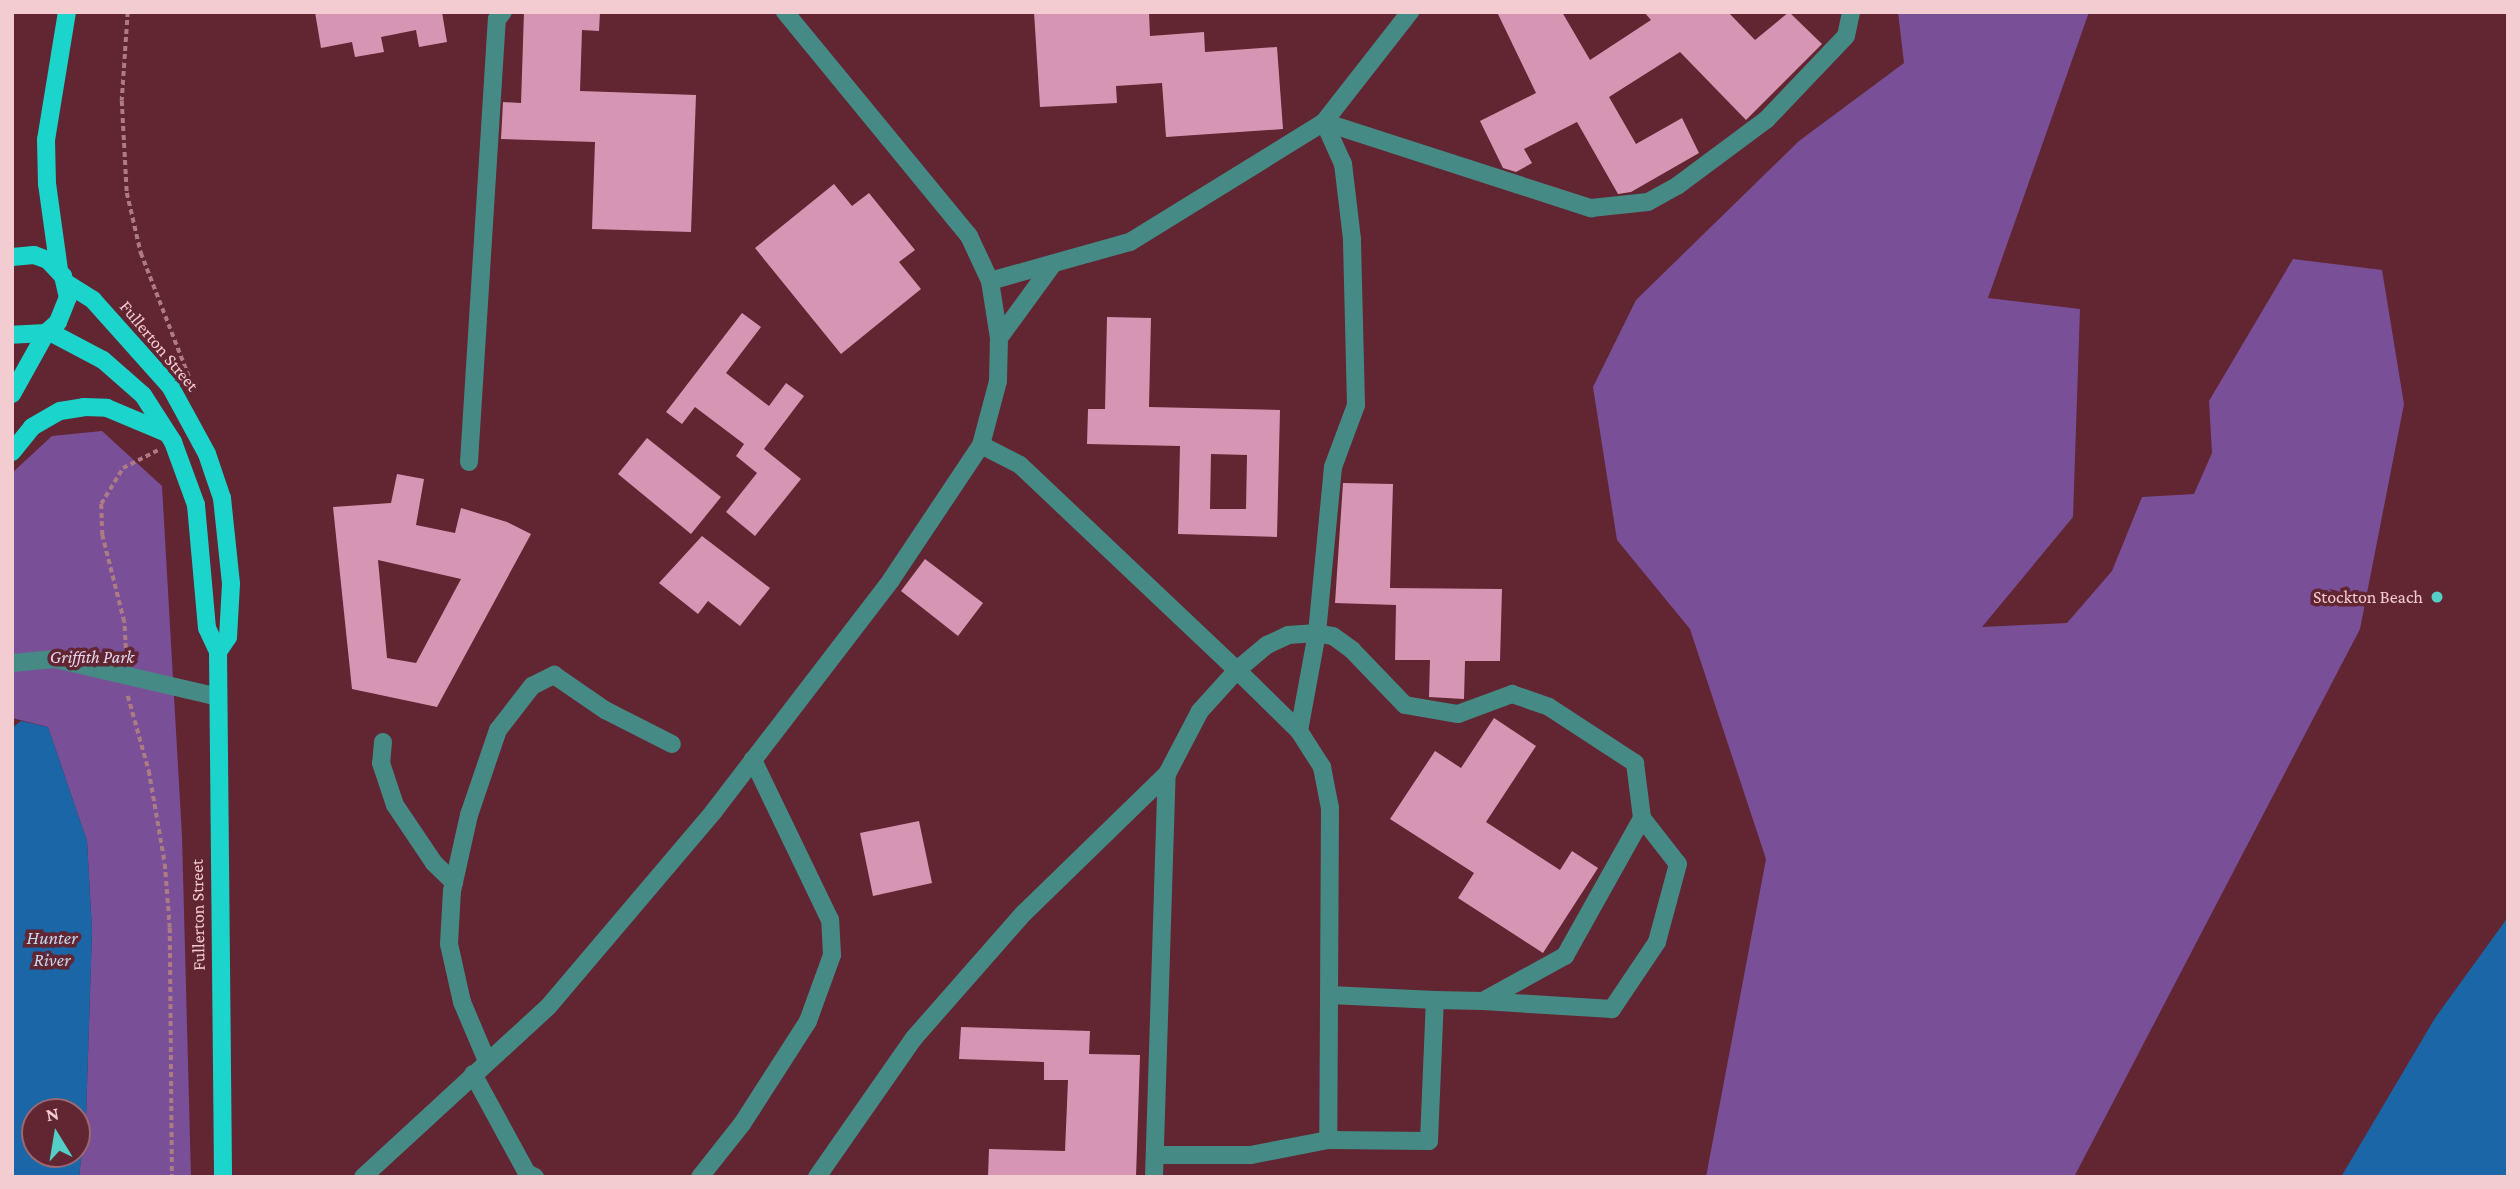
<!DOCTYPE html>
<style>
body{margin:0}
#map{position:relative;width:2520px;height:1189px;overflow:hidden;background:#622532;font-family:"Crimson Pro",serif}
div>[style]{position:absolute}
.green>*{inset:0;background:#795097}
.water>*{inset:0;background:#1a66a6}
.building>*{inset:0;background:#d795b4}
.path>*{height:3.5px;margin-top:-1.75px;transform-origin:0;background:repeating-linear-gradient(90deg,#ad7b84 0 5px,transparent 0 8.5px)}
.minor>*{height:18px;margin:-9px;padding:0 9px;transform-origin:9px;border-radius:9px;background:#458a85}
.major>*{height:18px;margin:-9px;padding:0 9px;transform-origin:9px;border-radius:9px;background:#1bd4cc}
.dots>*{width:19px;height:19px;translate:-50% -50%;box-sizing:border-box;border:4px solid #622532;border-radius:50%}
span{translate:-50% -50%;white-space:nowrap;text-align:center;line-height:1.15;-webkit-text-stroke:7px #622532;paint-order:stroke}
.street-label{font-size:18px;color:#f3ccd1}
.poi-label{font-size:18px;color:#f3ccd1}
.right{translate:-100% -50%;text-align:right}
.park-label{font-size:18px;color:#e4d7f0;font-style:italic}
.water-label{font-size:19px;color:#c4d8ee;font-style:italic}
.frame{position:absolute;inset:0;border:14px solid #f3ccd1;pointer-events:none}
.north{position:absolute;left:21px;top:1098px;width:70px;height:70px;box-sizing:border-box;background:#622532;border:2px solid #9c6872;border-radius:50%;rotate:349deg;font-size:19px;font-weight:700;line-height:28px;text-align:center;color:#f3ccd1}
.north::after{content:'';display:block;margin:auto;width:24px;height:32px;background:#55cec6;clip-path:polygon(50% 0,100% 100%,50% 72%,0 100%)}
</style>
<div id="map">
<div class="green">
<div style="clip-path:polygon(1898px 12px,2089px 12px,1988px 298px,2080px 309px,2073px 517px,1982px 627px,2067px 623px,2112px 571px,2142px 497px,2194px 494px,2212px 453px,2209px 401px,2293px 259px,2382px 270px,2404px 404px,2360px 629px,2074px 1177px,1706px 1177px,1766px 859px,1690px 629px,1617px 540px,1593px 387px,1636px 300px,1799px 141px,1904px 63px)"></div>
<div style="clip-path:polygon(102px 431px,162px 486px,182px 836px,191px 1177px,79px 1177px,86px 1117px,92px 931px,87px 841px,48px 727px,12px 718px,12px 473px,52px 436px)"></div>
</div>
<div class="water">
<div style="clip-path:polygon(evenodd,21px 721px,48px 727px,87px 841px,92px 931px,86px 1117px,79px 1177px,12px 1177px,12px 728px,21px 721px,35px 1112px,77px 1112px,77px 1154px,35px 1154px,35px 1112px)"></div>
<div style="clip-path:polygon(2508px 917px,2508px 1177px,2341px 1177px,2435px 1018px)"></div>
</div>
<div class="building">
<div style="clip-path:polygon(315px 12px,442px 12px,447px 42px,419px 47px,416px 30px,381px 37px,384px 52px,355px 57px,352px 42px,321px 48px)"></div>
<div style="clip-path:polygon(524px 12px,600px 12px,599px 31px,582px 30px,580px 91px,696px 95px,691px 232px,592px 229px,595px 142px,501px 139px,503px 102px,521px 103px)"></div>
<div style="clip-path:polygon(1034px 12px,1149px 12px,1150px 36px,1204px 32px,1205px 52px,1277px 47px,1283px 129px,1166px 137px,1162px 83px,1116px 86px,1117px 103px,1040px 107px)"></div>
<div style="clip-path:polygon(1497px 12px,1562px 12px,1590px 60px,1651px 20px,1644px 12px,1728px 12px,1755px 40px,1789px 12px,1822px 44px,1746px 120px,1680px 52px,1609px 97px,1636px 144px,1682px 118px,1699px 153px,1631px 192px,1618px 194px,1577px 122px,1524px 149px,1532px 163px,1516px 172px,1503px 168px,1480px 121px,1536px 93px)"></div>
<div style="clip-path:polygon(834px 184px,852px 206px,869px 193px,915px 250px,899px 262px,921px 289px,841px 354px,755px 248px)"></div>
<div style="clip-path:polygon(742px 313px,761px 327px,726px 373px,769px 406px,786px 383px,804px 396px,764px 449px,801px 479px,755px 536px,726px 512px,757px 473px,736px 456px,744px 444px,695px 407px,682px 424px,666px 412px)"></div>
<div style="clip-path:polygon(evenodd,1107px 317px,1151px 318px,1149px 407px,1280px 410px,1277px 537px,1178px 534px,1180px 446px,1087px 444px,1088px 409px,1105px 409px,1107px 317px,1211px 454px,1247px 455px,1246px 509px,1210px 509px,1211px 454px)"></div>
<div style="clip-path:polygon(647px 438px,721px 497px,691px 534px,618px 474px)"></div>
<div style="clip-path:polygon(evenodd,397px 474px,424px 479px,416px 525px,455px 533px,461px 508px,507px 522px,531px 534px,437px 707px,352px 689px,333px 507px,391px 503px,397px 474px,378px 560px,461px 579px,416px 663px,387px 658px,378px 560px)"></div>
<div style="clip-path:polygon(1343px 483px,1393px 484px,1390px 588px,1502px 589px,1500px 661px,1465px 661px,1464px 699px,1429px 697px,1430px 660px,1395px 660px,1396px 605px,1335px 603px)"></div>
<div style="clip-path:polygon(702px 536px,770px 588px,740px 626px,708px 601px,698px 614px,659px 583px)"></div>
<div style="clip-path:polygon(925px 559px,983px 603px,958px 636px,901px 591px)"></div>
<div style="clip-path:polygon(1494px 718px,1536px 746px,1486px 822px,1560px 870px,1572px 851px,1598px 868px,1543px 953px,1458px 898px,1474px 873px,1390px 819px,1435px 751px,1461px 768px)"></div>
<div style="clip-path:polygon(919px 821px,932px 883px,873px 896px,860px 833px)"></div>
<div style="clip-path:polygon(961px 1027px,1090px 1031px,1089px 1054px,1140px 1055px,1136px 1177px,988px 1177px,989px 1149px,1065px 1151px,1068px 1080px,1044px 1080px,1044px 1062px,959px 1059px)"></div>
</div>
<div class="path">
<div style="left:128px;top:12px;width:89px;rotate:93.9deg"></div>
<div style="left:122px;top:101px;width:92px;rotate:86.9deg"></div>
<div style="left:127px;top:193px;width:62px;rotate:76.9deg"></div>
<div style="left:141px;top:253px;width:133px;rotate:68.8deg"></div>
<div style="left:126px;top:657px;width:35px;rotate:-93deg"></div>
<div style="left:124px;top:622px;width:90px;rotate:-104.2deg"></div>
<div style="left:102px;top:535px;width:31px;rotate:-92deg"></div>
<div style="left:101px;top:504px;width:42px;rotate:-58.6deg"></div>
<div style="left:123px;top:468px;width:39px;rotate:-27deg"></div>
<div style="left:128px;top:696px;width:78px;rotate:74.4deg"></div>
<div style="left:149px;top:771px;width:94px;rotate:80.2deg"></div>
<div style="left:165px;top:864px;width:64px;rotate:85.5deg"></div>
<div style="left:170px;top:928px;width:249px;rotate:89.5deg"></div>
</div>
<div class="minor">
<div style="left:1324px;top:122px;width:281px;rotate:17.9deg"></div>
<div style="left:1591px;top:208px;width:57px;rotate:-6deg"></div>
<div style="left:1648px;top:202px;width:33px;rotate:-29deg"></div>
<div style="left:1677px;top:186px;width:111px;rotate:-36.6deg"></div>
<div style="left:1766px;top:120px;width:116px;rotate:-46.4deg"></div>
<div style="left:1846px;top:36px;width:25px;rotate:-78deg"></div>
<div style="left:990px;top:281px;width:145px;rotate:-15.6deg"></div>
<div style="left:1130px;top:242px;width:228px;rotate:-31.7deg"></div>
<div style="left:1324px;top:122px;width:140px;rotate:-52deg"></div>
<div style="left:999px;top:338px;width:92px;rotate:-53.9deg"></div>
<div style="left:981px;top:445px;width:44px;rotate:27.1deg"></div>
<div style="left:1020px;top:465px;width:299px;rotate:43.4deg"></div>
<div style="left:1237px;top:670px;width:39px;rotate:-40deg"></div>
<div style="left:1267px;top:645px;width:23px;rotate:-25deg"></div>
<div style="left:1288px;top:635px;width:29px;rotate:-4deg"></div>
<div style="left:1317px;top:633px;width:167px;rotate:-84.5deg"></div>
<div style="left:1333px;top:467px;width:66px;rotate:-69.6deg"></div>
<div style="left:1356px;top:405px;width:166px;rotate:-91.4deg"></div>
<div style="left:1352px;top:239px;width:76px;rotate:-96.8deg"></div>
<div style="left:1343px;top:164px;width:46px;rotate:-114.3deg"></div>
<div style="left:469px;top:462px;width:444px;rotate:-86.4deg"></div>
<div style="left:497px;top:19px;width:9px;rotate:-49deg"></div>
<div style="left:12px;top:663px;width:43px;rotate:-5.3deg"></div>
<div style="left:55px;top:659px;width:167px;rotate:13.1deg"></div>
<div style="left:1299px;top:731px;width:100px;rotate:-79.6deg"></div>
<div style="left:1317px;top:633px;width:16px;rotate:11deg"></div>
<div style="left:1333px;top:636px;width:24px;rotate:36deg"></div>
<div style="left:1352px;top:650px;width:76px;rotate:46.1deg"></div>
<div style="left:1405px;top:705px;width:54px;rotate:9.6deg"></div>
<div style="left:1458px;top:714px;width:58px;rotate:-20.3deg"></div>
<div style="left:1512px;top:694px;width:39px;rotate:19deg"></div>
<div style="left:1549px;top:707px;width:103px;rotate:33.1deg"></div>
<div style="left:1635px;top:763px;width:55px;rotate:82.7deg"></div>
<div style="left:1642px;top:818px;width:58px;rotate:52deg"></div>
<div style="left:1678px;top:864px;width:81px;rotate:105.1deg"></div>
<div style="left:1657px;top:942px;width:81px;rotate:123.9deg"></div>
<div style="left:1612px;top:1009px;width:129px;rotate:-176.5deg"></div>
<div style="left:383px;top:742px;width:21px;rotate:95deg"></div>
<div style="left:381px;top:763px;width:44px;rotate:71.6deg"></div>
<div style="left:395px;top:805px;width:70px;rotate:56.1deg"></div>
<div style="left:434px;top:863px;width:28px;rotate:44deg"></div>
<div style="left:1330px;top:995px;width:105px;rotate:2.7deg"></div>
<div style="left:487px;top:1061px;width:64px;rotate:-113deg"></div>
<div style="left:462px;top:1002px;width:59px;rotate:-102.6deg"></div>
<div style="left:449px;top:944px;width:53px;rotate:-86.8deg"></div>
<div style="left:452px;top:891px;width:78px;rotate:-77.4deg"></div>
<div style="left:469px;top:815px;width:90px;rotate:-71.2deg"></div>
<div style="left:498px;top:730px;width:56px;rotate:-52.3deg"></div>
<div style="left:532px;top:686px;width:25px;rotate:-27deg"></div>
<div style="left:554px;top:675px;width:62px;rotate:34.5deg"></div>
<div style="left:605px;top:710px;width:75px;rotate:26.9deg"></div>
<div style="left:473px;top:1074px;width:113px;rotate:61.4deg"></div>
<div style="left:527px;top:1173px;width:9px;rotate:27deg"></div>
<div style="left:1328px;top:1140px;width:101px;rotate:0.6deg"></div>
<div style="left:1429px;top:1141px;width:141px;rotate:-87.6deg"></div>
<div style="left:1435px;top:1000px;width:48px;rotate:1.2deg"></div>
<div style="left:1483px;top:1001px;width:94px;rotate:-28.8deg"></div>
<div style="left:1565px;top:956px;width:158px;rotate:-60.8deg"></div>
<div style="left:363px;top:1177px;width:251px;rotate:-42.6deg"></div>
<div style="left:548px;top:1007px;width:257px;rotate:-49.7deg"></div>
<div style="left:714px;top:811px;width:291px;rotate:-52.5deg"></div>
<div style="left:891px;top:580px;width:162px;rotate:-56.3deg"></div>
<div style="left:981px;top:445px;width:66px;rotate:-75.1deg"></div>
<div style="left:998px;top:381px;width:43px;rotate:-88.7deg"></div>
<div style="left:999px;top:338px;width:58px;rotate:-99deg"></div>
<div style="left:990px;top:281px;width:50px;rotate:-115deg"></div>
<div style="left:969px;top:236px;width:290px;rotate:-129.4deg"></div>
<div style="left:700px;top:1177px;width:68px;rotate:-51.6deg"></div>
<div style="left:742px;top:1124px;width:122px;rotate:-57.3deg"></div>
<div style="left:808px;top:1021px;width:70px;rotate:-70deg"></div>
<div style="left:832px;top:955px;width:35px;rotate:-93deg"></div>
<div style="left:830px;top:920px;width:178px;rotate:-115.7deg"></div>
<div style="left:817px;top:1177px;width:169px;rotate:-55.1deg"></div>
<div style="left:914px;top:1038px;width:167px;rotate:-48.7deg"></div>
<div style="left:1024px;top:913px;width:199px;rotate:-44.2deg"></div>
<div style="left:1154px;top:1177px;width:403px;rotate:-88.2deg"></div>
<div style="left:1167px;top:774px;width:71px;rotate:-62.4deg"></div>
<div style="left:1200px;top:711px;width:55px;rotate:-47.9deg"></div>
<div style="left:1237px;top:670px;width:87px;rotate:44.5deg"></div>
<div style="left:1299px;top:731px;width:43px;rotate:57.4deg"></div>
<div style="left:1322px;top:767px;width:42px;rotate:79deg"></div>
<div style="left:1330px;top:808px;width:332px;rotate:90.3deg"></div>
<div style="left:1328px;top:1140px;width:78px;rotate:169deg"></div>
<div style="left:1251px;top:1155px;width:96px;rotate:180deg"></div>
</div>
<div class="major">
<div style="left:12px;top:257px;width:22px;rotate:-5deg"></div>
<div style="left:34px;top:255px;width:15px;rotate:20deg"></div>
<div style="left:48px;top:260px;width:22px;rotate:47deg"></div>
<div style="left:63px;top:276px;width:22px;rotate:77deg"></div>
<div style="left:68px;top:297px;width:27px;rotate:112deg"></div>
<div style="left:58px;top:322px;width:16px;rotate:137deg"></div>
<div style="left:46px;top:333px;width:34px;rotate:177deg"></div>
<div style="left:59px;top:270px;width:87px;rotate:-97.9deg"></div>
<div style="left:47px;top:184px;width:44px;rotate:-91.3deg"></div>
<div style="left:46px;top:140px;width:130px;rotate:-80.7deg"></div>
<div style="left:66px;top:283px;width:32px;rotate:32deg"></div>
<div style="left:93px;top:300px;width:115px;rotate:48.2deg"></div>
<div style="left:170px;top:386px;width:77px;rotate:61.4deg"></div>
<div style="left:207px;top:454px;width:46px;rotate:71.2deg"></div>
<div style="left:222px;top:498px;width:86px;rotate:84deg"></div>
<div style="left:231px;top:584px;width:53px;rotate:93.2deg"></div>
<div style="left:228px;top:637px;width:18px;rotate:124deg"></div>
<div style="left:48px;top:331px;width:62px;rotate:27.8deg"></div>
<div style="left:103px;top:360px;width:53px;rotate:41.2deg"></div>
<div style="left:143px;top:395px;width:56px;rotate:57.4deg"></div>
<div style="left:173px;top:442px;width:67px;rotate:69.9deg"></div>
<div style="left:196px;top:505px;width:123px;rotate:84.9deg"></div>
<div style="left:207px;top:628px;width:26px;rotate:65deg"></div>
<div style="left:218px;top:652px;width:525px;rotate:89.45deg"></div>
<div style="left:12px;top:394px;width:70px;rotate:-60.9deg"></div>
<div style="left:12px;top:452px;width:32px;rotate:-51deg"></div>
<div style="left:32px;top:427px;width:32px;rotate:-30deg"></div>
<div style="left:60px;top:411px;width:24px;rotate:-9deg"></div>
<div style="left:84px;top:407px;width:23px;rotate:2deg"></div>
<div style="left:107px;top:408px;width:62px;rotate:22.8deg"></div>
</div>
<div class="dots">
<div style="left:2437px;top:597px;background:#55cec6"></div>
</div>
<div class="street-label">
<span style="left:159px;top:346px;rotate:50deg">Fullerton Street</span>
<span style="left:198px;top:915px;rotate:-91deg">Fullerton Street</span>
</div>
<div class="poi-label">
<span class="right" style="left:2423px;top:597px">Stockton Beach</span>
</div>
<div class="park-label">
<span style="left:92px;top:657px">Griffith Park</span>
</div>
<div class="water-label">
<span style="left:52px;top:949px">Hunter<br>River</span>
</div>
<div class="frame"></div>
<div class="north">N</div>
</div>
